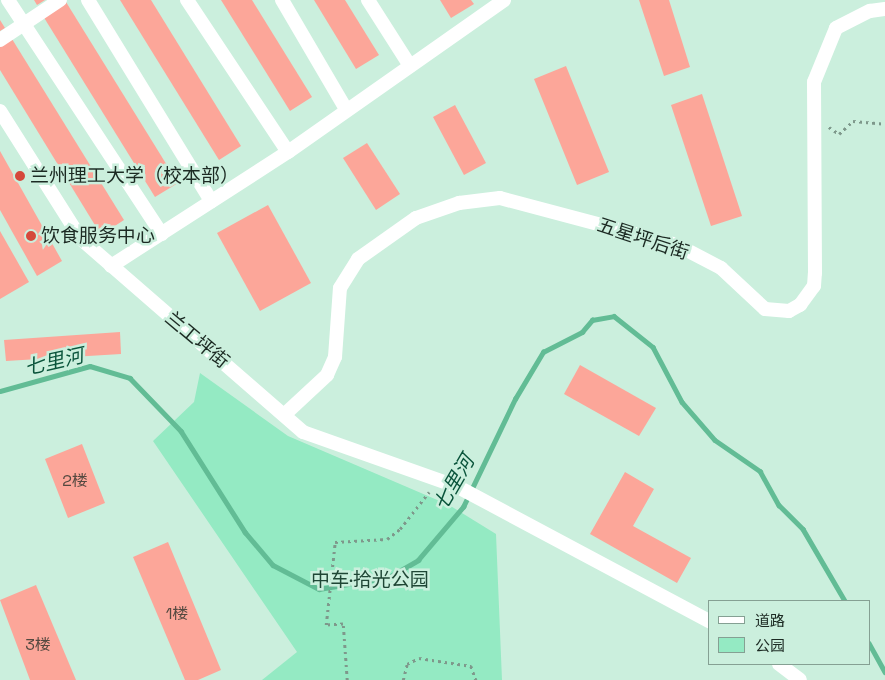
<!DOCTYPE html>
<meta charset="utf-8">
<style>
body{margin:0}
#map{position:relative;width:885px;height:680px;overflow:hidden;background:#cbefdd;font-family:"Space Grotesk","Noto Sans SC",sans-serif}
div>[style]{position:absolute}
.green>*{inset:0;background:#94eac3}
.stream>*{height:4.5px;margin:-2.25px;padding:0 2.25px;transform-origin:2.25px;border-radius:2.25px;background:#62bc95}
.building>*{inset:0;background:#fca699}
.path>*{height:2.5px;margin-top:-1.25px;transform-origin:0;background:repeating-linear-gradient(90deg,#7e988b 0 2.5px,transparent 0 6.5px)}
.minor>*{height:14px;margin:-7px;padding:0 7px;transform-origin:7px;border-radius:7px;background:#fff}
.dots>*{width:14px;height:14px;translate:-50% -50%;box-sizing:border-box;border:2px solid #cbefdd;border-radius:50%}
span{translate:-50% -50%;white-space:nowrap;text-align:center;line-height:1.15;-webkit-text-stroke:5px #cbefdd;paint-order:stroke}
.number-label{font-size:16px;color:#544940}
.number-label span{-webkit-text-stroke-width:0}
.poi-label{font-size:19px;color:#1c2a23}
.left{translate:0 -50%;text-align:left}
.street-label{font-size:19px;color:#1c2a23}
.park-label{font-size:19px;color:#1f4635}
.water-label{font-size:20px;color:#0a543b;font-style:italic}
.legend{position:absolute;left:708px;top:600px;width:162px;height:65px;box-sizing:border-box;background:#cbefdd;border:1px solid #85a093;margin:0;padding:6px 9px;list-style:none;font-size:15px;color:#1c2a23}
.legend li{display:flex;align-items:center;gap:10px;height:25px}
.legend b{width:25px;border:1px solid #85a093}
</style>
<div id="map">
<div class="green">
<div style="clip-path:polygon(200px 373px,288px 436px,449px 505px,496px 534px,502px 680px,262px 680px,297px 652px,153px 441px,194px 402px)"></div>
</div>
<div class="stream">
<div style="left:0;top:391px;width:93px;rotate:-15.5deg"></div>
<div style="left:90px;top:366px;width:42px;rotate:16.7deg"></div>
<div style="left:130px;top:378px;width:74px;rotate:46.1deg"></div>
<div style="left:181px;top:431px;width:120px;rotate:57.6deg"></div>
<div style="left:245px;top:532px;width:43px;rotate:49.7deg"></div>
<div style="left:273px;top:565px;width:52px;rotate:27.6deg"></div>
<div style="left:319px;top:589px;width:71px;rotate:-9.7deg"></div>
<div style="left:389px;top:577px;width:34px;rotate:-30deg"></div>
<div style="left:418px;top:560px;width:70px;rotate:-49.7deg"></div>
<div style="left:463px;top:507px;width:120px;rotate:-64.3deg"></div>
<div style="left:515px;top:399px;width:55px;rotate:-59.2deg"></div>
<div style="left:543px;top:352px;width:44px;rotate:-27.1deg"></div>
<div style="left:582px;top:332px;width:16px;rotate:-50deg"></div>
<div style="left:592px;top:320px;width:22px;rotate:-10deg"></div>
<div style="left:614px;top:316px;width:50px;rotate:38.5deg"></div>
<div style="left:653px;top:347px;width:62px;rotate:62.2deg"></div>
<div style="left:682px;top:402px;width:50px;rotate:49deg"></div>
<div style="left:715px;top:440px;width:55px;rotate:34.6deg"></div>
<div style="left:760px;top:471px;width:39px;rotate:61deg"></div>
<div style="left:779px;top:505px;width:34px;rotate:45deg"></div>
<div style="left:803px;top:529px;width:83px;rotate:59.7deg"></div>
<div style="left:869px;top:643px;width:33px;rotate:61deg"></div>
</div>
<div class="building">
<div style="clip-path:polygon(34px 0,45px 0,37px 5px)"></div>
<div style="clip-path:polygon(120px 0,151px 0,241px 146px,219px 160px)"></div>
<div style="clip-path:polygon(221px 0,252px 0,312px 97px,290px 111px)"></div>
<div style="clip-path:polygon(314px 0,345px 0,379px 55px,356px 69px)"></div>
<div style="clip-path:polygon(440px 0,471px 0,474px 4px,451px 18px)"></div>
<div style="clip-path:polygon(639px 0,669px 0,690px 67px,664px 76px)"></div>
<div style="clip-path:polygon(66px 2px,178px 183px,155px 197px,43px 16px)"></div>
<div style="clip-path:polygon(0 20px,5px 28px,0 31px)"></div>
<div style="clip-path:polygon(12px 39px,124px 220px,101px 235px,0 70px,0 46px)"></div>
<div style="clip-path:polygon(566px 66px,609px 172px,577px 185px,534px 79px)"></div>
<div style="clip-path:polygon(702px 94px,742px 216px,711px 226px,671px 105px)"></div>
<div style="clip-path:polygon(455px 105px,486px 163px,464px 175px,433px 117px)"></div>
<div style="clip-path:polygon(367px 143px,400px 194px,376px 210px,343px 158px)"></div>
<div style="clip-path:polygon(0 151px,62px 261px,37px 276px,0 210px)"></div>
<div style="clip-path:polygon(268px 205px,311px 283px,260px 311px,217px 233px)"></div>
<div style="clip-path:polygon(0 231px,29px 282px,0 299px)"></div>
<div style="clip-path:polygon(120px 332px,121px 354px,6px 361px,4px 340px)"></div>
<div style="clip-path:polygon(580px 365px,656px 408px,639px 436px,564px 394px)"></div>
<div style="clip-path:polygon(82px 444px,105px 503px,68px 518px,45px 459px)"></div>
<div style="clip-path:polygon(625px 472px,654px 489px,633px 526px,691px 558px,677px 583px,590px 534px)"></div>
<div style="clip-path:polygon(168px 542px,221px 670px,198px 680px,185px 680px,133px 557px)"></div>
<div style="clip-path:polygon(36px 585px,76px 680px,30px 680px,0 600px)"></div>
</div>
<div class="path">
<div style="left:829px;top:127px;width:12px;rotate:35deg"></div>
<div style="left:839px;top:134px;width:19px;rotate:-43deg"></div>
<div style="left:853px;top:121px;width:32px;rotate:5deg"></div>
<div style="left:347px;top:680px;width:56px;rotate:-94.1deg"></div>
<div style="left:343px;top:624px;width:17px;rotate:177deg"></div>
<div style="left:326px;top:625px;width:83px;rotate:-83.8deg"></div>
<div style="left:335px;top:542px;width:52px;rotate:-3.3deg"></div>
<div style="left:387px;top:539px;width:16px;rotate:-38deg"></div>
<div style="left:400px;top:529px;width:47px;rotate:-51.9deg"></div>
<div style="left:403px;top:680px;width:16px;rotate:-76deg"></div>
<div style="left:407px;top:664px;width:13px;rotate:-27deg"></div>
<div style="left:419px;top:658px;width:53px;rotate:8.7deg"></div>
<div style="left:471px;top:666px;width:15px;rotate:70deg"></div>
</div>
<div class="minor">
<div style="left:8px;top:0;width:280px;rotate:56.7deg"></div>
<div style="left:88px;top:0;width:236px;rotate:58.5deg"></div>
<div style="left:187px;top:0;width:182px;rotate:56.4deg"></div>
<div style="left:282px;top:0;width:126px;rotate:59.6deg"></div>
<div style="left:368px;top:0;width:78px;rotate:57.5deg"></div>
<div style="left:0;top:40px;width:72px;rotate:-33.7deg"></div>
<div style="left:0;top:111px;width:151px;rotate:57.7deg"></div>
<div style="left:81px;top:239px;width:294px;rotate:41deg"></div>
<div style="left:303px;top:432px;width:164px;rotate:19.5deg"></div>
<div style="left:458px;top:487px;width:285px;rotate:28.1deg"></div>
<div style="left:111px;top:266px;width:211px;rotate:-32.8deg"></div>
<div style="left:288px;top:152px;width:264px;rotate:-35.1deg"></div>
<div style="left:284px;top:415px;width:59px;rotate:-42.9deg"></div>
<div style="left:327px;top:375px;width:20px;rotate:-66deg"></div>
<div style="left:335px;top:357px;width:69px;rotate:-85.9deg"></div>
<div style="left:340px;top:288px;width:34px;rotate:-58deg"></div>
<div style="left:358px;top:259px;width:71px;rotate:-35.3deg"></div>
<div style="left:416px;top:218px;width:46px;rotate:-19.2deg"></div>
<div style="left:459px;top:203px;width:41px;rotate:-7deg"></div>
<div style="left:500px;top:198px;width:183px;rotate:14.9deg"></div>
<div style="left:677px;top:245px;width:50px;rotate:27.6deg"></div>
<div style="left:721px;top:268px;width:60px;rotate:43deg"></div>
<div style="left:765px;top:309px;width:24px;rotate:5deg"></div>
<div style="left:789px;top:311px;width:13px;rotate:-29deg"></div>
<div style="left:800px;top:305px;width:24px;rotate:-54deg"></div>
<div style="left:814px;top:286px;width:13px;rotate:-86deg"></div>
<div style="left:815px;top:273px;width:191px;rotate:-90.3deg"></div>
<div style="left:814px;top:82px;width:58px;rotate:-67.8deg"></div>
<div style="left:836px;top:28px;width:38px;rotate:-27deg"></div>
<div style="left:870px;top:11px;width:15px;rotate:-8deg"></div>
<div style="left:779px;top:664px;width:26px;rotate:37deg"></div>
</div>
<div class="dots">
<div style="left:20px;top:176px;background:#d5483b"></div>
<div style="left:31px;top:236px;background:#d5483b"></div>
</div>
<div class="number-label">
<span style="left:75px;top:481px">2楼</span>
<span style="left:177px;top:614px">1楼</span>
<span style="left:38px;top:645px">3楼</span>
</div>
<div class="poi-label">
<span class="left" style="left:30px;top:176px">兰州理工大学（校本部）</span>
<span class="left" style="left:41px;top:236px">饮食服务中心</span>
</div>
<div class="street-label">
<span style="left:643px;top:239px;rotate:18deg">五星坪后街</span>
<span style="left:197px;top:340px;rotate:40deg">兰工坪街</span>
</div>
<div class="park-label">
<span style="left:370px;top:580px">中车·拾光公园</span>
</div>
<div class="water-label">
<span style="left:54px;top:362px;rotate:-13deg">七里河</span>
<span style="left:454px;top:483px;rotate:-60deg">七里河</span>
</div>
<ul class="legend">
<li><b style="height:6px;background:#fff"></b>道路</li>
<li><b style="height:14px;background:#94eac3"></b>公园</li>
</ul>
</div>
